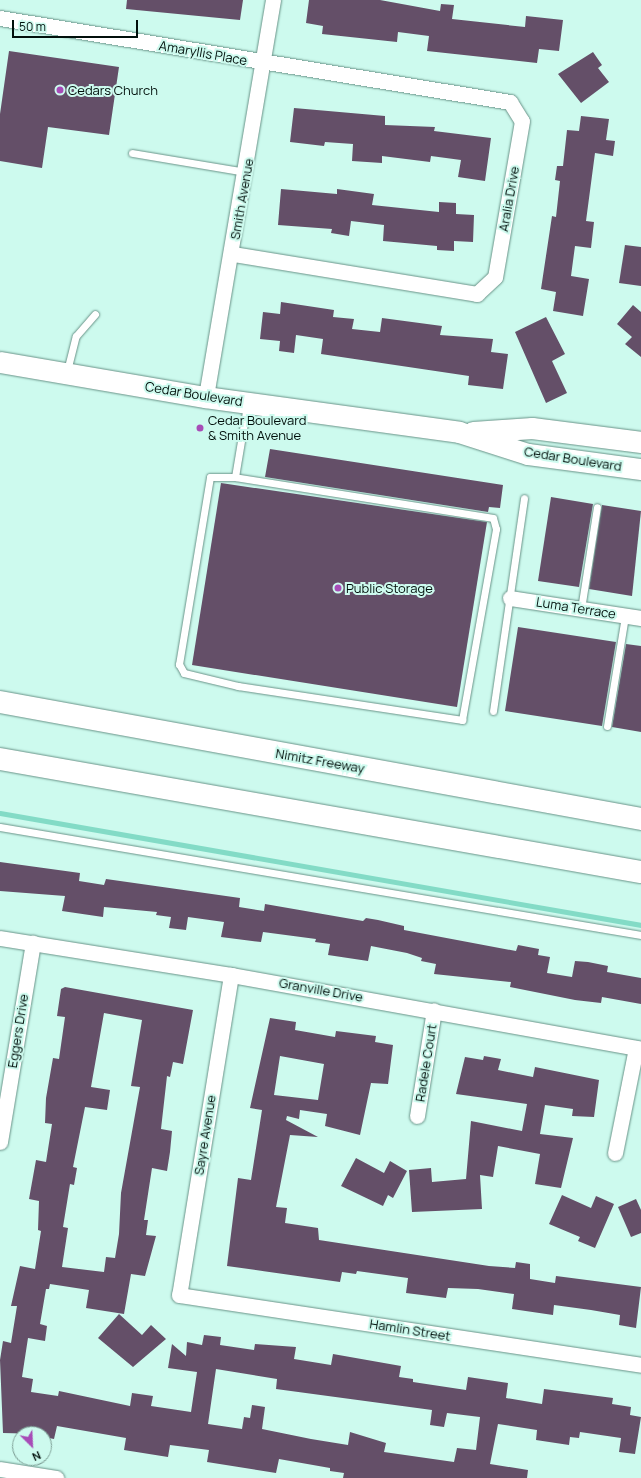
<!DOCTYPE html>
<style>
body{margin:0}
#map{position:relative;width:641px;height:1478px;overflow:hidden;background:#cdfaee;font-family:Manrope,sans-serif}
div>[style]{position:absolute}
.stream>*{height:5px;margin:-2.5px;padding:0 2.5px;transform-origin:2.5px;border-radius:2.5px;background:#83dbc6}
.building>*{inset:0;background:#644f68}
.roads{filter:drop-shadow(0 0 1px #699388) drop-shadow(0 0 1px #699388)}
.service>*{height:7px;margin:-3.5px;padding:0 3.5px;transform-origin:3.5px;border-radius:3.5px;background:#fff}
.minor>*{height:15px;margin:-7.5px;padding:0 7.5px;transform-origin:7.5px;border-radius:7.5px;background:#fff}
.secondary>*{height:21px;margin:-10.5px;padding:0 10.5px;transform-origin:10.5px;border-radius:10.5px;background:#fff}
.motorway>*{height:22px;margin:-11px;padding:0 11px;transform-origin:11px;border-radius:11px;background:#fff}
.dots>*{width:11px;height:11px;translate:-50% -50%;box-sizing:border-box;border:2px solid #cdfaee;border-radius:50%}
span{translate:-50% -50%;white-space:nowrap;text-align:center;line-height:1.15;-webkit-text-stroke:4px #cdfaee;paint-order:stroke}
.street-label{font-size:13px;color:#010f0b}
.poi-label{font-size:13px;color:#010f0b}
.left{translate:0 -50%;text-align:left}
.north{position:absolute;left:12px;top:1426px;width:40px;height:40px;box-sizing:border-box;background:#cdfaee;border:1px solid #7b9c93;border-radius:50%;rotate:156deg;font-size:11px;font-weight:700;line-height:16px;text-align:center;color:#010f0b}
.north::after{content:'';display:block;margin:auto;width:14px;height:18px;background:#a74cb7;clip-path:polygon(50% 0,100% 100%,50% 72%,0 100%)}
.scale{position:absolute;left:12px;top:20px;width:126px;height:18px;box-sizing:border-box;border:2px solid #010f0b;border-top:0;padding-left:5px;font-size:12px;line-height:14px;white-space:nowrap;color:#010f0b;-webkit-text-stroke:3px #cdfaee;paint-order:stroke}
</style>
<div id="map">
<div class="stream">
<div style="left:0;top:813px;width:651px;rotate:9.91deg"></div>
</div>
<div class="building">
<div style="clip-path:polygon(127px 0,243px 0,240px 20px,126px 9px)"></div>
<div style="clip-path:polygon(309px 0,380px 0,440px 11px,441px 4px,454px 5px,452px 19px,525px 27px,526px 16px,563px 20px,559px 51px,539px 49px,537px 63px,427px 51px,429px 36px,398px 32px,397px 42px,322px 34px,323px 26px,306px 23px)"></div>
<div style="clip-path:polygon(9px 51px,119px 67px,109px 135px,48px 127px,42px 168px,0 161px,0 114px)"></div>
<div style="clip-path:polygon(593px 52px,602px 65px,598px 68px,609px 82px,581px 103px,558px 74px)"></div>
<div style="clip-path:polygon(294px 108px,385px 116px,385px 125px,435px 127px,434px 131px,491px 138px,485px 181px,458px 177px,461px 160px,431px 156px,430px 162px,382px 156px,382px 163px,352px 161px,353px 144px,325px 142px,324px 146px,290px 142px)"></div>
<div style="clip-path:polygon(581px 116px,609px 119px,606px 140px,615px 141px,613px 156px,595px 153px,586px 221px,594px 222px,591px 248px,575px 246px,571px 276px,589px 279px,583px 316px,553px 311px,556px 292px,541px 289px,552px 216px,556px 217px,560px 181px,555px 180px,557px 166px,563px 166px,567px 130px,579px 131px)"></div>
<div style="clip-path:polygon(281px 189px,337px 194px,337px 189px,374px 194px,372px 205px,439px 212px,439px 202px,456px 203px,456px 214px,474px 215px,473px 242px,454px 241px,454px 251px,437px 250px,437px 246px,383px 241px,384px 225px,351px 221px,349px 236px,331px 233px,332px 229px,278px 225px)"></div>
<div style="clip-path:polygon(625px 245px,641px 247px,641px 286px,619px 283px)"></div>
<div style="clip-path:polygon(281px 302px,334px 310px,333px 317px,354px 319px,352px 329px,380px 332px,382px 318px,442px 326px,440px 335px,493px 339px,491px 352px,508px 354px,503px 389px,468px 385px,469px 376px,321px 354px,323px 339px,296px 335px,294px 353px,279px 351px,280px 341px,260px 339px,263px 312px,280px 314px)"></div>
<div style="clip-path:polygon(633px 305px,641px 312px,641px 357px,625px 344px,632px 337px,617px 324px)"></div>
<div style="clip-path:polygon(546px 317px,565px 354px,552px 361px,567px 393px,546px 403px,515px 332px)"></div>
<div style="clip-path:polygon(270px 449px,503px 485px,500px 508px,489px 507px,488px 512px,265px 477px)"></div>
<div style="clip-path:polygon(221px 483px,487px 522px,457px 707px,192px 665px)"></div>
<div style="clip-path:polygon(551px 497px,593px 504px,579px 587px,538px 581px)"></div>
<div style="clip-path:polygon(602px 505px,641px 511px,632px 596px,589px 589px)"></div>
<div style="clip-path:polygon(518px 627px,616px 642px,602px 726px,505px 711px)"></div>
<div style="clip-path:polygon(626px 644px,641px 646px,641px 732px,612px 727px)"></div>
<div style="clip-path:polygon(0 862px,80px 873px,79px 881px,104px 885px,106px 879px,240px 898px,239px 907px,264px 911px,265px 904px,363px 921px,366px 918px,378px 920px,404px 926px,404px 930px,516px 951px,518px 945px,539px 949px,538px 955px,550px 957px,547px 973px,572px 977px,575px 961px,588px 962px,608px 966px,607px 972px,641px 978px,641px 1004px,602px 997px,601px 1003px,575px 1000px,510px 987px,511px 982px,434px 974px,436px 964px,421px 961px,422px 958px,407px 953px,371px 946px,368px 961px,328px 955px,330px 944px,315px 942px,316px 939px,263px 932px,261px 942px,221px 937px,224px 922px,188px 917px,186px 930px,169px 928px,171px 917px,156px 915px,157px 912px,104px 907px,103px 917px,62px 911px,65px 896px,0 891px)"></div>
<div style="clip-path:polygon(evenodd,65px 987px,193px 1010px,183px 1064px,173px 1062px,170px 1077px,167px 1076px,161px 1129px,172px 1131px,170px 1152px,167px 1171px,152px 1168px,144px 1220px,148px 1220px,146px 1235px,156px 1236px,145px 1276px,131px 1274px,124px 1314px,86px 1308px,89px 1290px,50px 1284px,49px 1289px,46px 1289px,40px 1324px,47px 1326px,45px 1341px,28px 1338px,22px 1377px,33px 1379px,31px 1392px,58px 1396px,59px 1391px,130px 1406px,132px 1393px,153px 1396px,151px 1406px,191px 1412px,197px 1372px,168px 1368px,172px 1344px,186px 1356px,187px 1342px,202px 1345px,204px 1335px,221px 1337px,220px 1345px,254px 1350px,255px 1344px,296px 1347px,294px 1359px,331px 1365px,333px 1354px,401px 1366px,399px 1377px,413px 1379px,413px 1382px,466px 1390px,468px 1377px,508px 1383px,506px 1398px,542px 1404px,544px 1389px,613px 1398px,612px 1404px,631px 1407px,630px 1415px,641px 1417px,635px 1454px,619px 1452px,621px 1438px,580px 1432px,579px 1438px,570px 1437px,569px 1445px,536px 1440px,537px 1430px,498px 1424px,490px 1464px,528px 1470px,527px 1478px,343px 1478px,344px 1473px,330px 1471px,330px 1468px,279px 1459px,276px 1473px,207px 1462px,209px 1450px,170px 1445px,168px 1457px,124px 1450px,126px 1438px,57px 1426px,54px 1439px,44px 1437px,44px 1434px,3px 1433px,0 1360px,3px 1341px,11px 1343px,17px 1306px,11px 1306px,20px 1266px,35px 1269px,41px 1231px,38px 1230px,39px 1201px,29px 1199px,36px 1160px,46px 1162px,52px 1124px,45px 1123px,46px 1098px,53px 1058px,59px 1059px,65px 1017px,57px 1016px,61px 989px,65px 987px,104px 1013px,142px 1020px,131px 1086px,140px 1087px,121px 1193px,119px 1234px,115px 1258px,106px 1257px,104px 1272px,62px 1267px,68px 1228px,63px 1227px,70px 1184px,74px 1185px,77px 1168px,73px 1167px,85px 1107px,107px 1110px,110px 1090px,91px 1087px,104px 1013px,65px 987px,216px 1369px,277px 1379px,276px 1389px,432px 1410px,430px 1425px,444px 1427px,447px 1413px,480px 1417px,476px 1450px,457px 1448px,454px 1462px,384px 1452px,386px 1443px,350px 1432px,348px 1445px,311px 1439px,262px 1429px,265px 1407px,252px 1405px,250px 1418px,244px 1417px,242px 1429px,208px 1424px,216px 1369px)"></div>
<div style="clip-path:polygon(evenodd,270px 1018px,296px 1022px,295px 1030px,335px 1037px,336px 1031px,376px 1036px,375px 1042px,393px 1045px,388px 1084px,371px 1083px,360px 1135px,325px 1126px,327px 1114px,300px 1110px,299px 1119px,287px 1116px,286px 1120px,318px 1137px,290px 1135px,276px 1207px,287px 1208px,285px 1223px,318px 1228px,319px 1240px,489px 1266px,515px 1268px,516px 1262px,530px 1264px,530px 1279px,555px 1283px,556px 1276px,641px 1287px,636px 1328px,619px 1325px,620px 1315px,591px 1310px,554px 1305px,553px 1315px,512px 1309px,514px 1294px,478px 1289px,448px 1288px,446px 1298px,406px 1293px,408px 1278px,357px 1271px,356px 1274px,342px 1272px,340px 1282px,227px 1266px,238px 1178px,251px 1180px,262px 1110px,250px 1108px,270px 1018px,280px 1056px,324px 1064px,318px 1100px,274px 1095px,280px 1056px)"></div>
<div style="clip-path:polygon(484px 1056px,501px 1059px,498px 1070px,533px 1077px,535px 1067px,599px 1080px,594px 1117px,572px 1116px,573px 1109px,545px 1105px,540px 1134px,573px 1138px,561px 1188px,535px 1184px,540px 1154px,498px 1146px,493px 1177px,480px 1175px,482px 1209px,412px 1212px,409px 1170px,431px 1168px,432px 1182px,466px 1179px,471px 1121px,522px 1131px,527px 1104px,456px 1094px,465px 1057px,483px 1060px)"></div>
<div style="clip-path:polygon(356px 1158px,384px 1173px,390px 1161px,407px 1171px,393px 1198px,388px 1195px,383px 1206px,341px 1186px)"></div>
<div style="clip-path:polygon(562px 1195px,591px 1208px,596px 1196px,614px 1204px,595px 1248px,578px 1241px,580px 1237px,549px 1224px)"></div>
<div style="clip-path:polygon(636px 1199px,641px 1210px,641px 1233px,631px 1237px,618px 1207px)"></div>
<div style="clip-path:polygon(119px 1314px,142px 1335px,151px 1325px,166px 1339px,133px 1367px,98px 1338px)"></div>
</div>
<div class="roads">
<div class="service">
<div style="left:132px;top:153px;width:115px;rotate:9.5deg"></div>
<div style="left:67px;top:371px;width:36px;rotate:-76deg"></div>
<div style="left:76px;top:336px;width:29px;rotate:-49deg"></div>
<div style="left:235px;top:477px;width:25px;rotate:180deg"></div>
<div style="left:210px;top:477px;width:190px;rotate:99.4deg"></div>
<div style="left:179px;top:664px;width:10px;rotate:61deg"></div>
<div style="left:184px;top:673px;width:56px;rotate:13.5deg"></div>
<div style="left:238px;top:686px;width:227px;rotate:8.6deg"></div>
<div style="left:462px;top:720px;width:194px;rotate:-79.9deg"></div>
<div style="left:496px;top:529px;width:11px;rotate:-105deg"></div>
<div style="left:493px;top:518px;width:261px;rotate:-171deg"></div>
<div style="left:235px;top:477px;width:73px;rotate:-80.5deg"></div>
<div style="left:581px;top:609px;width:103px;rotate:-81.1deg"></div>
<div style="left:493px;top:711px;width:215px;rotate:-81.7deg"></div>
<div style="left:607px;top:726px;width:111px;rotate:-80.7deg"></div>
<div style="left:0;top:827px;width:650px;rotate:9.56deg"></div>
</div>
<div class="minor">
<div style="left:0;top:18px;width:517px;rotate:9.35deg"></div>
<div style="left:510px;top:102px;width:22px;rotate:58deg"></div>
<div style="left:522px;top:121px;width:158px;rotate:99.8deg"></div>
<div style="left:495px;top:277px;width:25px;rotate:137deg"></div>
<div style="left:477px;top:294px;width:248px;rotate:-170.7deg"></div>
<div style="left:206px;top:396px;width:402px;rotate:-80.4deg"></div>
<div style="left:510px;top:598px;width:133px;rotate:8.7deg"></div>
<div style="left:0;top:938px;width:234px;rotate:9.1deg"></div>
<div style="left:231px;top:975px;width:417px;rotate:10.2deg"></div>
<div style="left:231px;top:975px;width:324px;rotate:99.2deg"></div>
<div style="left:179px;top:1295px;width:467px;rotate:8.6deg"></div>
<div style="left:417px;top:1116px;width:107px;rotate:-80.9deg"></div>
<div style="left:0;top:1142px;width:202px;rotate:-80.6deg"></div>
<div style="left:615px;top:1153px;width:107px;rotate:-78.7deg"></div>
<div style="left:0;top:1469px;width:57px;rotate:9.1deg"></div>
</div>
<div class="secondary">
<div style="left:0;top:362px;width:208px;rotate:9.7deg"></div>
<div style="left:205px;top:397px;width:256px;rotate:7.8deg"></div>
<div style="left:459px;top:432px;width:72px;rotate:17.7deg"></div>
<div style="left:528px;top:454px;width:114px;rotate:7.6deg"></div>
<div style="left:473px;top:432px;width:59px;rotate:-3.9deg"></div>
<div style="left:532px;top:428px;width:110px;rotate:7.3deg"></div>
</div>
<div class="motorway">
<div style="left:0;top:702px;width:652px;rotate:10.34deg"></div>
<div style="left:0;top:759px;width:651px;rotate:10deg"></div>
</div>
</div>
<div class="dots">
<div style="left:60px;top:90px;background:#a74cb7"></div>
<div style="left:200px;top:428px;background:#a74cb7"></div>
<div style="left:338px;top:588px;background:#a74cb7"></div>
</div>
<div class="street-label">
<span style="left:203px;top:53px;rotate:10deg">Amaryllis Place</span>
<span style="left:242px;top:199px;rotate:-80deg">Smith Avenue</span>
<span style="left:509px;top:199px;rotate:-80deg">Aralia Drive</span>
<span style="left:194px;top:394px;rotate:9deg">Cedar Boulevard</span>
<span style="left:573px;top:459px;rotate:9deg">Cedar Boulevard</span>
<span style="left:576px;top:608px;rotate:9deg">Luma Terrace</span>
<span style="left:320px;top:761px;rotate:10deg">Nimitz Freeway</span>
<span style="left:321px;top:990px;rotate:10deg">Granville Drive</span>
<span style="left:18px;top:1031px;rotate:-81deg">Eggers Drive</span>
<span style="left:426px;top:1063px;rotate:-81deg">Radele Court</span>
<span style="left:205px;top:1135px;rotate:-81deg">Sayre Avenue</span>
<span style="left:410px;top:1330px;rotate:9deg">Hamlin Street</span>
</div>
<div class="poi-label">
<span class="left" style="left:68px;top:90px">Cedars Church</span>
<span class="left" style="left:208px;top:428px">Cedar Boulevard<br>&amp; Smith Avenue</span>
<span class="left" style="left:346px;top:588px">Public Storage</span>
</div>
<div class="north">N</div>
<div class="scale">50 m</div>
</div>
